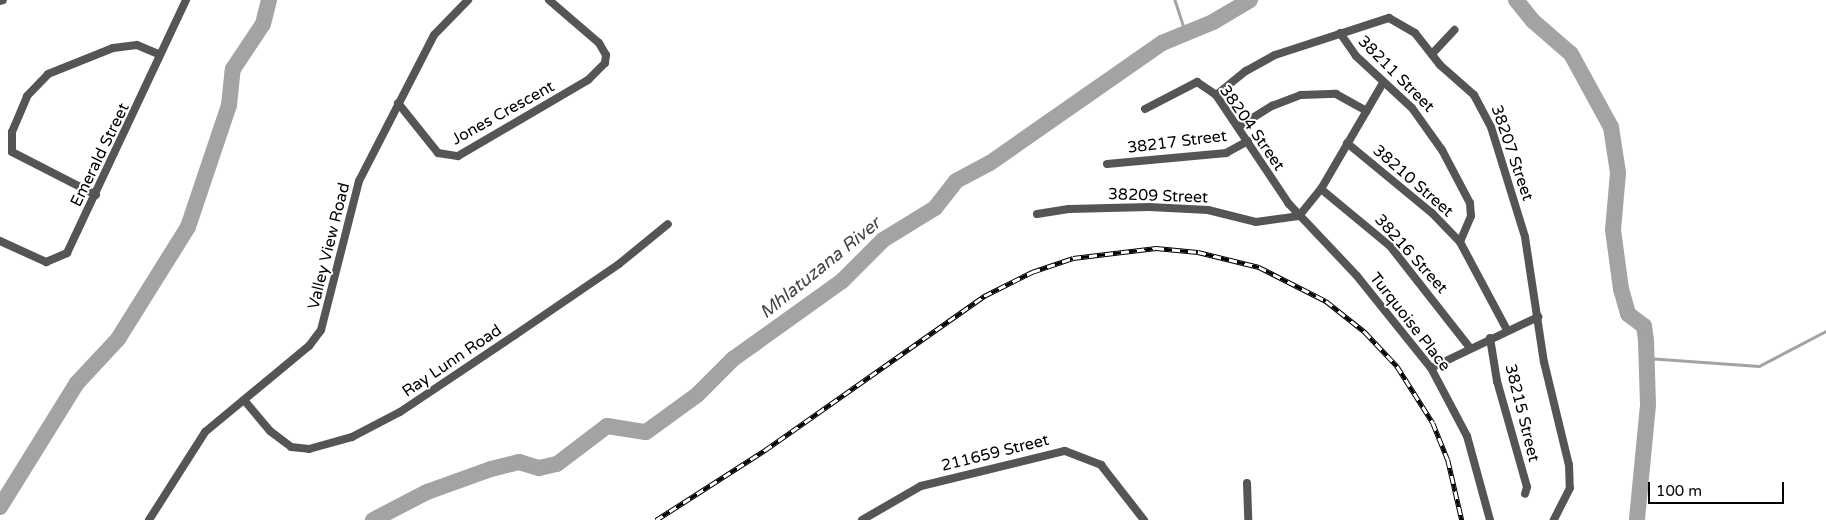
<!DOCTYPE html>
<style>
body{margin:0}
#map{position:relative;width:1826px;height:520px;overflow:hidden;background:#fff;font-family:"Varela Round",sans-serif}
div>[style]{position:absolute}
.stream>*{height:2.5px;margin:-1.25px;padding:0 1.25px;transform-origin:1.25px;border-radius:1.25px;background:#a3a3a3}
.river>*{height:16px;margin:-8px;padding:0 8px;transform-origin:8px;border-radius:8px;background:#a3a3a3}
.minor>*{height:8px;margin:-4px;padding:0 4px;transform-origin:4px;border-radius:4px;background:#555}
.rail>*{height:4.5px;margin-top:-2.25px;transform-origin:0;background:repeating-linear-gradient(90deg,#fff 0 8px,#000 0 16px);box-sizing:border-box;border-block:1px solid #000}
span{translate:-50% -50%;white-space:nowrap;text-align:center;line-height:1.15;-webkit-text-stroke:4px #fff;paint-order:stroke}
.street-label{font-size:16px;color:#000}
.water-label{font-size:18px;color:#444;font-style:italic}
.scale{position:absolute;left:1648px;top:482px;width:136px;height:22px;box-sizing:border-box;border:2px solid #000;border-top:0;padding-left:6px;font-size:15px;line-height:18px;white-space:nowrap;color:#000;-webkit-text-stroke:4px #fff;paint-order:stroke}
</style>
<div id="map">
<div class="stream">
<div style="left:1175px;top:0;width:35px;rotate:72deg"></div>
<div style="left:1647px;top:358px;width:112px;rotate:4.1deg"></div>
<div style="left:1759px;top:366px;width:76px;rotate:-27.6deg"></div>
</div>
<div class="river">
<div style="left:1516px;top:0;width:27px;rotate:51deg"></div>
<div style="left:1533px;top:21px;width:50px;rotate:41deg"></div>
<div style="left:1571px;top:54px;width:83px;rotate:61.3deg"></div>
<div style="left:1611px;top:127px;width:47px;rotate:81.3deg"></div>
<div style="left:1618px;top:173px;width:57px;rotate:95deg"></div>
<div style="left:1613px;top:230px;width:60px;rotate:82.3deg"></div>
<div style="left:1621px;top:289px;width:26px;rotate:74deg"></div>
<div style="left:1628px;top:314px;width:20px;rotate:37deg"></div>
<div style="left:1644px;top:326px;width:15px;rotate:82deg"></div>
<div style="left:1646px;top:341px;width:64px;rotate:88.2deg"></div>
<div style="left:1648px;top:405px;width:116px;rotate:95.5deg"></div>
<div style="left:0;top:507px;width:146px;rotate:-58.2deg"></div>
<div style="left:77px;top:383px;width:60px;rotate:-47deg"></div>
<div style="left:118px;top:339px;width:132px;rotate:-58deg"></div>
<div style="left:188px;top:227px;width:129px;rotate:-71.4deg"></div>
<div style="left:229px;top:105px;width:36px;rotate:-84deg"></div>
<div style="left:233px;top:69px;width:54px;rotate:-56.3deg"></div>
<div style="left:263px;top:24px;width:25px;rotate:-76deg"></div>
<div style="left:373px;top:520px;width:61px;rotate:-27.4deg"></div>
<div style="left:427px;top:492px;width:68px;rotate:-19.8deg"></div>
<div style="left:491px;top:469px;width:29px;rotate:-14deg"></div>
<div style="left:519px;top:462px;width:21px;rotate:17deg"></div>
<div style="left:539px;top:468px;width:18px;rotate:-13deg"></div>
<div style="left:557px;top:464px;width:63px;rotate:-37.2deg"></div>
<div style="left:607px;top:426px;width:39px;rotate:9deg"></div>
<div style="left:646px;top:432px;width:63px;rotate:-36deg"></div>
<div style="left:697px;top:395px;width:51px;rotate:-45deg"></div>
<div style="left:733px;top:359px;width:134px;rotate:-35.6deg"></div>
<div style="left:842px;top:281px;width:58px;rotate:-45deg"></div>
<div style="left:883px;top:240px;width:61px;rotate:-31.6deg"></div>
<div style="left:935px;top:208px;width:34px;rotate:-52deg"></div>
<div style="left:956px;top:181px;width:38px;rotate:-28deg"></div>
<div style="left:990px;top:163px;width:210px;rotate:-34.9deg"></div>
<div style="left:1162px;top:43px;width:55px;rotate:-22.4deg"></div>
<div style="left:1213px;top:22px;width:43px;rotate:-30.7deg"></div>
</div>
<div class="minor">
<div style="left:0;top:1px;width:3px;rotate:-18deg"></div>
<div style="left:1340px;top:33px;width:28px;rotate:55deg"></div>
<div style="left:1356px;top:56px;width:76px;rotate:42.9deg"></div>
<div style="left:1412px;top:108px;width:52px;rotate:54.5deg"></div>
<div style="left:1442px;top:150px;width:60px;rotate:62.2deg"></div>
<div style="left:1470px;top:203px;width:13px;rotate:86deg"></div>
<div style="left:1471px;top:216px;width:28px;rotate:113deg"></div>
<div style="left:1432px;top:54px;width:33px;rotate:-47deg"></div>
<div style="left:1216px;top:95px;width:38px;rotate:-39deg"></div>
<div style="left:1246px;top:71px;width:33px;rotate:-29deg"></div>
<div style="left:1275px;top:55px;width:120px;rotate:-18deg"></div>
<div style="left:1389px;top:18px;width:30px;rotate:30deg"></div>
<div style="left:1415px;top:33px;width:41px;rotate:52deg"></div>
<div style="left:1440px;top:65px;width:45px;rotate:41.4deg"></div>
<div style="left:1474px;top:95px;width:36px;rotate:62deg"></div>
<div style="left:1491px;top:127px;width:115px;rotate:72.8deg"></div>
<div style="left:1525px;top:237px;width:126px;rotate:81.4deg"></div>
<div style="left:1544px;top:362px;width:106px;rotate:76.4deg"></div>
<div style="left:1569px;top:465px;width:23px;rotate:88deg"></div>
<div style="left:1570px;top:488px;width:36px;rotate:117deg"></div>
<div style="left:398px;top:103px;width:64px;rotate:51.3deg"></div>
<div style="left:438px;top:153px;width:20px;rotate:9deg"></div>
<div style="left:458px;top:156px;width:151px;rotate:-30.3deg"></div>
<div style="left:588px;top:80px;width:24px;rotate:-45deg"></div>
<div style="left:605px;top:63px;width:8px;rotate:-83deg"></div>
<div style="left:606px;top:55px;width:14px;rotate:-120deg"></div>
<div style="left:599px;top:43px;width:66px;rotate:-139.3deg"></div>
<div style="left:1145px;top:109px;width:59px;rotate:-27.4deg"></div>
<div style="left:1197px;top:82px;width:23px;rotate:34deg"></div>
<div style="left:1216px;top:95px;width:131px;rotate:56.2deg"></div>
<div style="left:1289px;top:204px;width:99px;rotate:46.6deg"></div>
<div style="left:1357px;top:276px;width:118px;rotate:51.2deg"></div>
<div style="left:1431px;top:368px;width:77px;rotate:62.1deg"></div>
<div style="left:1467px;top:436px;width:87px;rotate:74.7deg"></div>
<div style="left:1238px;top:127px;width:40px;rotate:-32deg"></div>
<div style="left:1272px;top:106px;width:31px;rotate:-21deg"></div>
<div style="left:1301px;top:95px;width:35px;rotate:-2deg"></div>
<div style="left:1336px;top:94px;width:35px;rotate:29deg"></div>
<div style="left:1347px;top:143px;width:110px;rotate:39.5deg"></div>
<div style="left:1432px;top:213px;width:40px;rotate:46deg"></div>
<div style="left:1460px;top:242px;width:100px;rotate:61.9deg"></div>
<div style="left:1107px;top:164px;width:120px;rotate:-5.3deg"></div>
<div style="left:1226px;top:153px;width:25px;rotate:-29deg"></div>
<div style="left:1321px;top:189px;width:89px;rotate:39.6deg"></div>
<div style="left:1390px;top:246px;width:130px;rotate:51.9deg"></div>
<div style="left:96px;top:195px;width:94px;rotate:-152.9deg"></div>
<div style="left:12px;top:152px;width:20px;rotate:-90deg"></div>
<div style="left:12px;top:132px;width:39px;rotate:-67deg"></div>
<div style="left:27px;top:96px;width:30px;rotate:-46deg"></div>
<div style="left:48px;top:74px;width:70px;rotate:-21.8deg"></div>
<div style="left:113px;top:48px;width:24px;rotate:-7deg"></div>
<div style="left:137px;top:45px;width:25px;rotate:23deg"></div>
<div style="left:1037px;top:214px;width:32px;rotate:-9deg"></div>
<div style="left:1069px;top:209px;width:80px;rotate:-1.4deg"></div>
<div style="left:1149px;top:207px;width:59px;rotate:2.9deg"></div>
<div style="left:1208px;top:210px;width:49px;rotate:14deg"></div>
<div style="left:1256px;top:222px;width:43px;rotate:-7.9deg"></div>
<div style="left:1299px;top:216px;width:35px;rotate:-51deg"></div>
<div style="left:1321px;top:189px;width:123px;rotate:-59.7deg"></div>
<div style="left:0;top:241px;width:51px;rotate:24.5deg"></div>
<div style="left:46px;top:262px;width:23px;rotate:-23deg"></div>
<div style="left:67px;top:253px;width:280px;rotate:-64.8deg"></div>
<div style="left:1490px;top:338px;width:44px;rotate:80.8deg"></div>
<div style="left:1497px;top:381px;width:110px;rotate:74.2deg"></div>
<div style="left:1527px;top:487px;width:7px;rotate:106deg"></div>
<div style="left:1431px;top:368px;width:119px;rotate:-25.5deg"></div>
<div style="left:244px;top:400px;width:40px;rotate:50deg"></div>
<div style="left:270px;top:431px;width:26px;rotate:37deg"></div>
<div style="left:291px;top:447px;width:18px;rotate:6deg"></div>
<div style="left:309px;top:449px;width:45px;rotate:-15.6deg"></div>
<div style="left:352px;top:437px;width:54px;rotate:-27.5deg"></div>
<div style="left:400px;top:412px;width:138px;rotate:-33.8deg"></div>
<div style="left:515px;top:335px;width:126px;rotate:-34.3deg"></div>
<div style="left:619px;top:264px;width:63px;rotate:-39.2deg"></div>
<div style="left:1247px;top:483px;width:37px;rotate:88deg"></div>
<div style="left:149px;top:520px;width:104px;rotate:-57.5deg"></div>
<div style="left:205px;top:432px;width:135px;rotate:-39.6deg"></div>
<div style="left:309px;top:346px;width:20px;rotate:-53deg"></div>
<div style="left:321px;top:330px;width:154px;rotate:-75.7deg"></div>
<div style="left:359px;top:181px;width:164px;rotate:-62.8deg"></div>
<div style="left:434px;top:35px;width:49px;rotate:-45.8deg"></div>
<div style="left:862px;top:520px;width:68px;rotate:-30deg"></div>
<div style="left:921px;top:486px;width:148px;rotate:-13.7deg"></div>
<div style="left:1065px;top:451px;width:39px;rotate:21deg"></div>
<div style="left:1101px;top:465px;width:70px;rotate:52deg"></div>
</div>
<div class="rail">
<div style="left:656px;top:520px;width:130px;rotate:-32.7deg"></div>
<div style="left:765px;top:450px;width:268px;rotate:-35.1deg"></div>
<div style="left:984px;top:296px;width:54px;rotate:-26.6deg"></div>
<div style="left:1032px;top:272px;width:43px;rotate:-18.9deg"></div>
<div style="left:1073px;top:258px;width:84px;rotate:-6.9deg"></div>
<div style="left:1156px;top:248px;width:42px;rotate:5.4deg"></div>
<div style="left:1198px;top:252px;width:63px;rotate:13.8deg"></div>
<div style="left:1259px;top:267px;width:75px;rotate:26.9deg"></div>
<div style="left:1326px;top:301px;width:50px;rotate:38.5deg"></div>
<div style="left:1365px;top:332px;width:47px;rotate:46.7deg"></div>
<div style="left:1397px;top:366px;width:67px;rotate:57.7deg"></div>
<div style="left:1433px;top:423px;width:40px;rotate:68deg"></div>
<div style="left:1448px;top:460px;width:62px;rotate:76.9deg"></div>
</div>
<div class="street-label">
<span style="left:1396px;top:74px;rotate:45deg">38211 Street</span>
<span style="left:503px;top:113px;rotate:-29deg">Jones Crescent</span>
<span style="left:1252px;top:128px;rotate:55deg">38204 Street</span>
<span style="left:1177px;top:142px;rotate:-7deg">38217 Street</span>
<span style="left:1512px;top:153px;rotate:71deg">38207 Street</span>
<span style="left:100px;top:155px;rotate:-64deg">Emerald Street</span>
<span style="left:1413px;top:181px;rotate:41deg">38210 Street</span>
<span style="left:1158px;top:196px;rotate:2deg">38209 Street</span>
<span style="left:329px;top:246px;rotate:-76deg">Valley View Road</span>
<span style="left:1411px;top:254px;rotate:48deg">38216 Street</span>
<span style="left:1410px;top:322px;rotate:52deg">Turquoise Place</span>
<span style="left:452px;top:361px;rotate:-34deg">Ray Lunn Road</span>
<span style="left:1522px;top:413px;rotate:76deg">38215 Street</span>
<span style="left:995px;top:453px;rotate:-14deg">211659 Street</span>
</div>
<div class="water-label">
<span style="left:820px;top:268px;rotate:-39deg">Mhlatuzana River</span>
</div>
<div class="scale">100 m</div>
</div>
